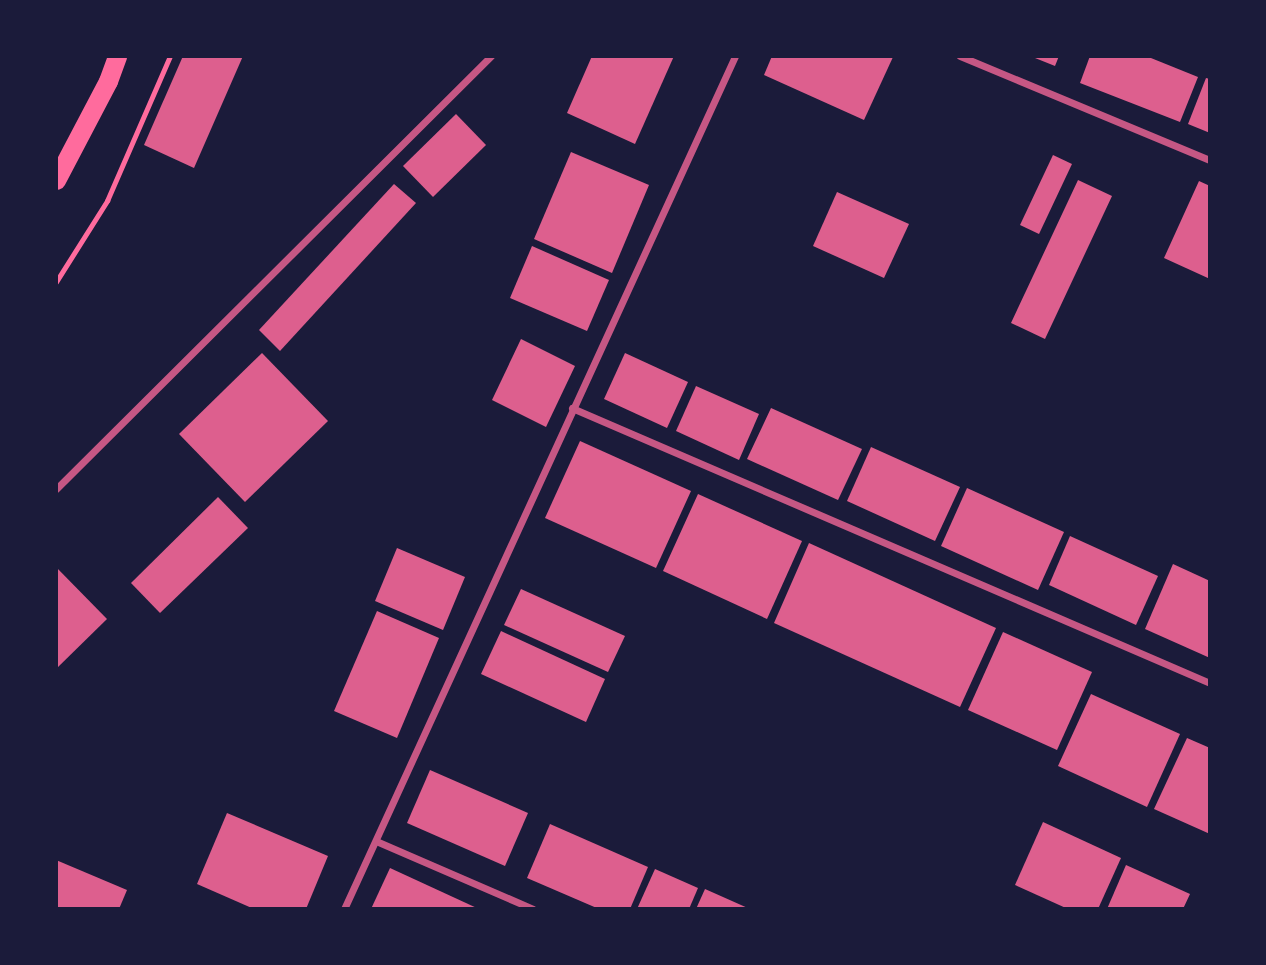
<!DOCTYPE html>
<style>
body{margin:0}
#map{position:relative;width:1266px;height:965px;overflow:hidden;background:#1b1b3a;font-family:"Fira Sans",sans-serif}
div>[style]{position:absolute}
.building>*{inset:0;background:#dd5f8e}
.path>*{height:4.5px;margin:-2.25px;padding:0 2.25px;transform-origin:2.25px;border-radius:2.25px;background:#ff6b9d}
.minor>*{height:7px;margin:-3.5px;padding:0 3.5px;transform-origin:3.5px;border-radius:3.5px;background:#c65784}
.trunk>*{height:19px;margin:-9.5px;padding:0 9.5px;transform-origin:9.5px;border-radius:9.5px;background:#ff6b9d}
span{translate:-50% -50%;white-space:nowrap;text-align:center;line-height:1.15;-webkit-text-stroke:6px #1b1b3a;paint-order:stroke}
.frame{position:absolute;inset:0;border:58px solid #1b1b3a;pointer-events:none}
</style>
<div id="map">
<div class="building">
<div style="clip-path:polygon(183px 56px,243px 56px,194px 168px,144px 145px)"></div>
<div style="clip-path:polygon(592px 56px,674px 56px,635px 144px,567px 113px)"></div>
<div style="clip-path:polygon(772px 56px,890px 56px,893px 57px,864px 120px,764px 75px)"></div>
<div style="clip-path:polygon(1030px 56px,1059px 56px,1055px 66px)"></div>
<div style="clip-path:polygon(1090px 56px,1146px 56px,1198px 77px,1180px 122px,1080px 83px)"></div>
<div style="clip-path:polygon(1206px 78px,1210px 79px,1210px 133px,1188px 124px)"></div>
<div style="clip-path:polygon(456px 114px,486px 145px,433px 197px,403px 166px)"></div>
<div style="clip-path:polygon(571px 152px,649px 185px,612px 273px,534px 239px)"></div>
<div style="clip-path:polygon(1053px 155px,1072px 164px,1039px 234px,1020px 225px)"></div>
<div style="clip-path:polygon(1078px 180px,1112px 196px,1045px 339px,1011px 323px)"></div>
<div style="clip-path:polygon(1199px 181px,1210px 186px,1210px 279px,1164px 258px)"></div>
<div style="clip-path:polygon(394px 184px,416px 203px,280px 351px,259px 330px)"></div>
<div style="clip-path:polygon(837px 192px,909px 224px,884px 278px,813px 246px)"></div>
<div style="clip-path:polygon(532px 246px,609px 280px,587px 331px,510px 298px)"></div>
<div style="clip-path:polygon(521px 339px,575px 366px,546px 427px,492px 400px)"></div>
<div style="clip-path:polygon(262px 353px,328px 421px,245px 502px,179px 434px)"></div>
<div style="clip-path:polygon(625px 353px,688px 382px,667px 428px,604px 399px)"></div>
<div style="clip-path:polygon(696px 386px,759px 414px,739px 460px,676px 431px)"></div>
<div style="clip-path:polygon(771px 408px,862px 449px,838px 500px,747px 459px)"></div>
<div style="clip-path:polygon(580px 441px,691px 491px,656px 568px,545px 518px)"></div>
<div style="clip-path:polygon(871px 447px,960px 487px,935px 541px,847px 501px)"></div>
<div style="clip-path:polygon(967px 488px,1064px 532px,1038px 590px,941px 546px)"></div>
<div style="clip-path:polygon(698px 494px,802px 541px,767px 619px,663px 571px)"></div>
<div style="clip-path:polygon(218px 497px,248px 528px,160px 613px,131px 583px)"></div>
<div style="clip-path:polygon(1070px 536px,1158px 576px,1136px 625px,1049px 585px)"></div>
<div style="clip-path:polygon(809px 543px,996px 628px,960px 707px,774px 623px)"></div>
<div style="clip-path:polygon(397px 548px,465px 577px,443px 630px,375px 601px)"></div>
<div style="clip-path:polygon(1173px 564px,1210px 581px,1210px 658px,1145px 629px)"></div>
<div style="clip-path:polygon(56px 567px,107px 619px,56px 669px)"></div>
<div style="clip-path:polygon(521px 589px,625px 636px,608px 672px,504px 625px)"></div>
<div style="clip-path:polygon(377px 611px,439px 638px,397px 738px,334px 711px)"></div>
<div style="clip-path:polygon(501px 631px,605px 679px,586px 722px,481px 674px)"></div>
<div style="clip-path:polygon(1003px 632px,1092px 672px,1057px 750px,968px 710px)"></div>
<div style="clip-path:polygon(1091px 694px,1180px 734px,1147px 807px,1058px 766px)"></div>
<div style="clip-path:polygon(1187px 738px,1210px 748px,1210px 834px,1154px 809px)"></div>
<div style="clip-path:polygon(430px 770px,528px 813px,505px 866px,407px 823px)"></div>
<div style="clip-path:polygon(227px 813px,328px 856px,306px 909px,254px 909px,197px 884px)"></div>
<div style="clip-path:polygon(1043px 822px,1121px 858px,1098px 909px,1068px 909px,1015px 885px)"></div>
<div style="clip-path:polygon(550px 824px,648px 867px,630px 909px,599px 909px,527px 878px)"></div>
<div style="clip-path:polygon(56px 860px,127px 890px,119px 909px,56px 909px)"></div>
<div style="clip-path:polygon(1126px 865px,1190px 894px,1183px 909px,1107px 909px)"></div>
<div style="clip-path:polygon(390px 868px,479px 909px,371px 909px)"></div>
<div style="clip-path:polygon(655px 869px,698px 888px,689px 909px,637px 909px)"></div>
<div style="clip-path:polygon(705px 889px,750px 909px,696px 909px)"></div>
</div>
<div class="path">
<div style="left:56px;top:282px;width:96px;rotate:-57.8deg"></div>
<div style="left:107px;top:201px;width:158px;rotate:-66.5deg"></div>
</div>
<div class="minor">
<div style="left:960px;top:56px;width:271px;rotate:22.6deg"></div>
<div style="left:572px;top:408px;width:695px;rotate:23.32deg"></div>
<div style="left:56px;top:489px;width:614px;rotate:-44.87deg"></div>
<div style="left:376px;top:841px;width:171px;rotate:23.4deg"></div>
<div style="left:344px;top:909px;width:938px;rotate:-65.37deg"></div>
</div>
<div class="trunk">
<div style="left:56px;top:180px;width:112px;rotate:-62.3deg"></div>
<div style="left:108px;top:81px;width:27px;rotate:-70deg"></div>
</div>
<div class="frame"></div>
</div>
